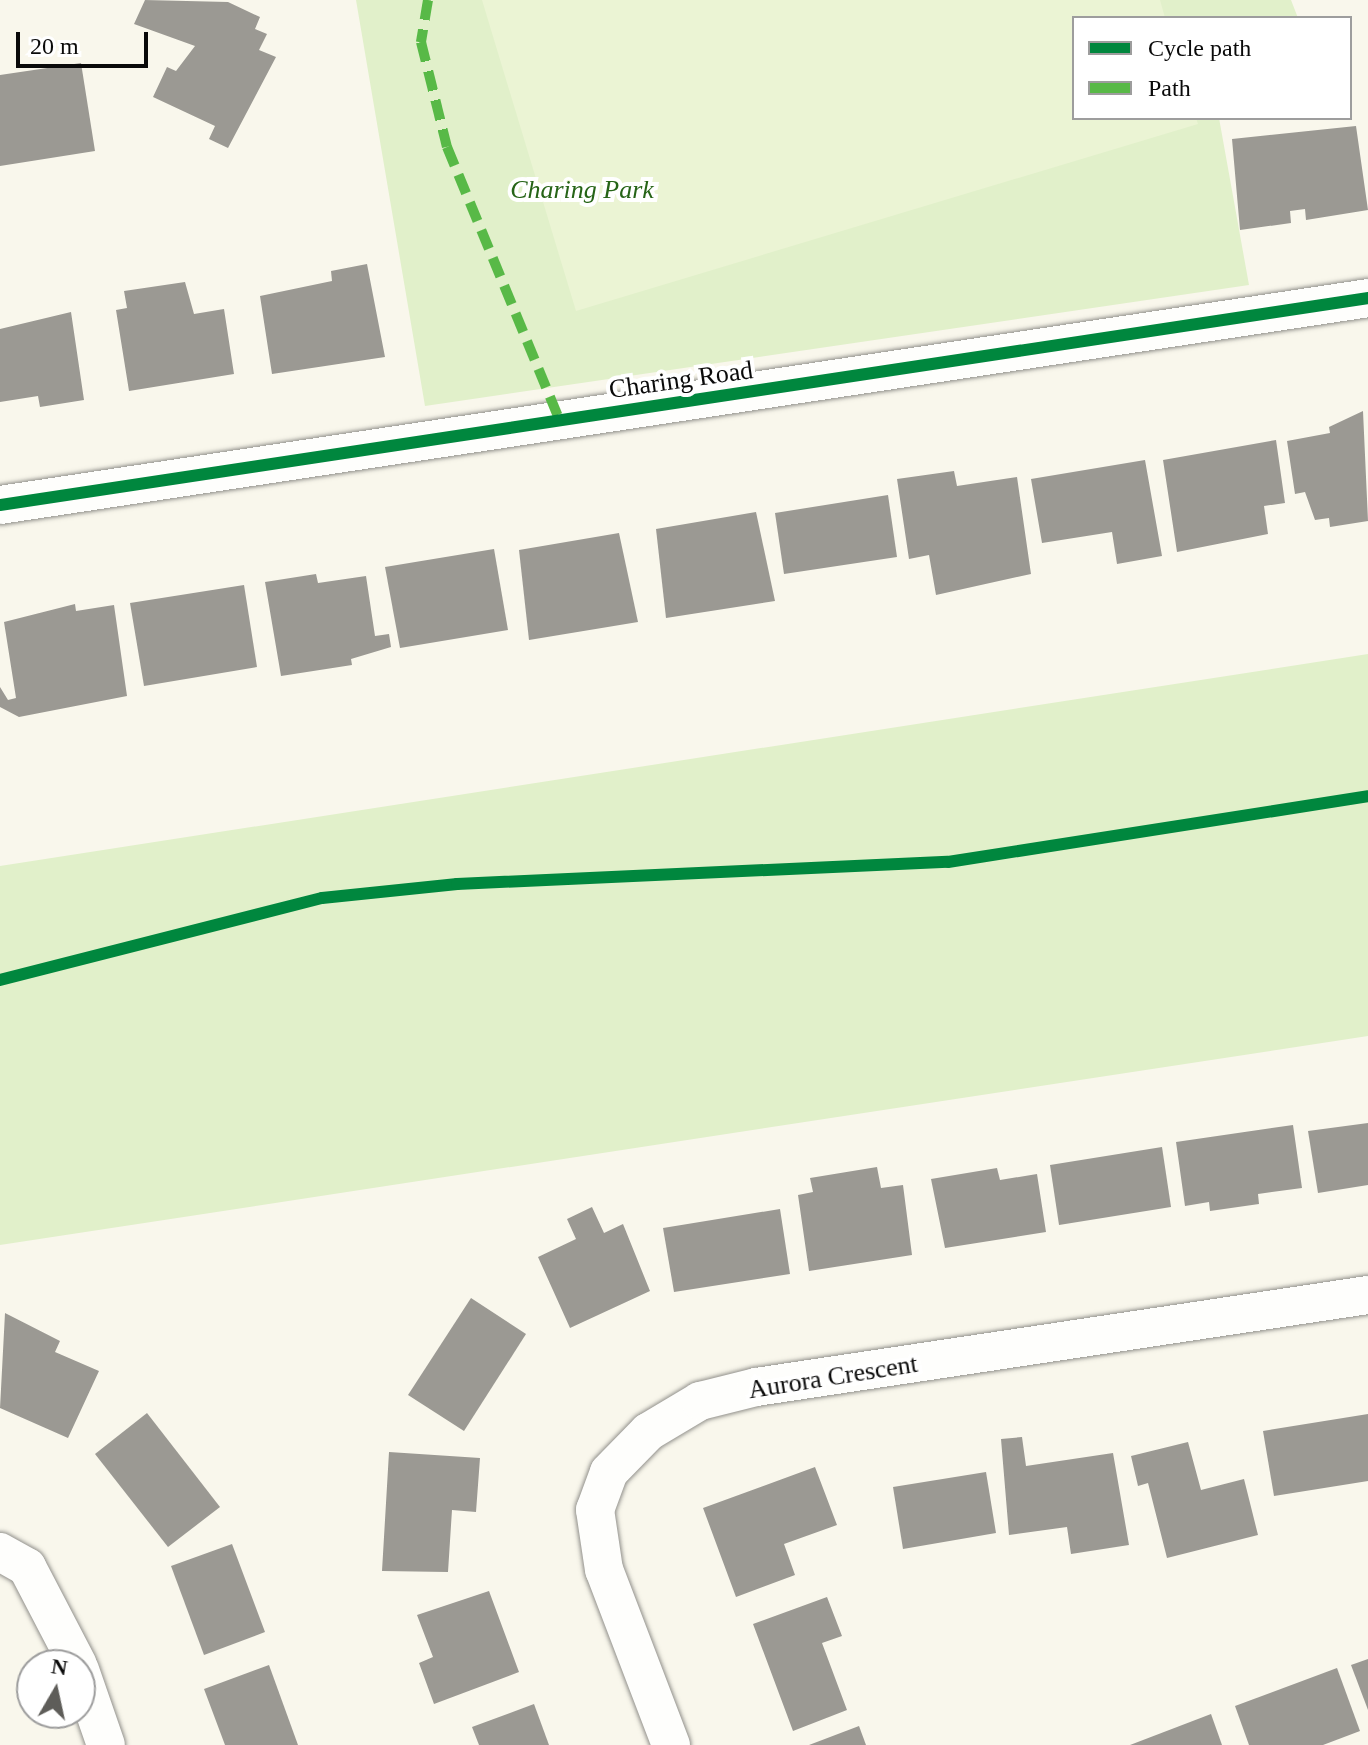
<!DOCTYPE html>
<style>
body{margin:0}
#map{position:relative;width:1368px;height:1745px;overflow:hidden;background:#f9f7ec;font-family:Georgia,serif}
div>[style]{position:absolute}
.green>*{inset:0;background:#e1f0ca}
.pitch>*{inset:0;background:#ebf4d4}
.building>*{inset:0;background:#9b9993}
.roads{filter:drop-shadow(0 0 2px #92918c) drop-shadow(0 0 2px #92918c)}
.minor>*{height:38px;margin:-19px;padding:0 19px;transform-origin:19px;border-radius:19px;background:#fefefc}
.quiet>*{height:10px;margin-top:-5px;transform-origin:0;background:repeating-linear-gradient(90deg,#58b947 0 20px,transparent 0 30px)}
.cycleway>*{height:12px;margin:-6px;padding:0 6px;transform-origin:6px;border-radius:6px;background:#00873e}
span{translate:-50% -50%;white-space:nowrap;text-align:center;line-height:1.15;-webkit-text-stroke:8px #fff;paint-order:stroke}
.park-label{font-size:26px;color:#266417;font-style:italic}
.street-label{font-size:26px;color:#0a0a0a}
.legend{position:absolute;left:1072px;top:16px;width:280px;height:104px;box-sizing:border-box;background:#fff;border:2px solid #9d9d9d;margin:0;padding:10px 14px;list-style:none;font-size:24px;color:#0a0a0a}
.legend li{display:flex;align-items:center;gap:16px;height:40px}
.legend b{width:40px;border:2px solid #9d9d9d}
.north{position:absolute;left:16px;top:1649px;width:80px;height:80px;box-sizing:border-box;background:#fff;border:2px solid #9d9d9d;border-radius:50%;rotate:9deg;font-size:22px;font-weight:700;line-height:32px;text-align:center;color:#0a0a0a}
.north::after{content:'';display:block;margin:auto;width:28px;height:36px;background:#5e5d59;clip-path:polygon(50% 0,100% 100%,50% 72%,0 100%)}
.scale{position:absolute;left:16px;top:32px;width:132px;height:36px;box-sizing:border-box;border:4px solid #0a0a0a;border-top:0;padding-left:10px;font-size:24px;line-height:28px;white-space:nowrap;color:#0a0a0a;-webkit-text-stroke:6px #fff;paint-order:stroke}
</style>
<div id="map">
<div class="green">
<div style="clip-path:polygon(356px 0,1291px 0,1298px 18px,1074px 18px,1074px 118px,1219px 118px,1249px 285px,425px 406px)"></div>
<div style="clip-path:polygon(1368px 654px,1368px 1036px,0 1245px,0 866px)"></div>
</div>
<div class="pitch">
<div style="clip-path:polygon(482px 0,1160px 0,1165px 18px,1074px 18px,1074px 118px,1196px 118px,1198px 124px,576px 311px)"></div>
</div>
<div class="building">
<div style="clip-path:polygon(145px 0,228px 2px,260px 17px,255px 29px,267px 34px,259px 50px,276px 57px,228px 148px,209px 139px,215px 126px,153px 97px,167px 67px,176px 71px,195px 46px,134px 24px)"></div>
<div style="clip-path:polygon(81px 63px,95px 151px,0 166px,0 75px)"></div>
<div style="clip-path:polygon(1356px 126px,1368px 210px,1306px 220px,1305px 209px,1290px 211px,1291px 223px,1240px 230px,1232px 139px)"></div>
<div style="clip-path:polygon(367px 264px,385px 357px,272px 374px,260px 296px,332px 281px,331px 271px)"></div>
<div style="clip-path:polygon(185px 282px,194px 314px,224px 309px,234px 374px,129px 391px,116px 310px,127px 308px,124px 291px)"></div>
<div style="clip-path:polygon(71px 312px,84px 400px,40px 407px,38px 396px,0 402px,0 329px)"></div>
<div style="clip-path:polygon(1363px 411px,1368px 521px,1330px 527px,1329px 518px,1315px 520px,1305px 492px,1295px 494px,1287px 441px,1330px 433px,1329px 427px)"></div>
<div style="clip-path:polygon(1276px 440px,1285px 503px,1264px 506px,1268px 534px,1177px 552px,1163px 460px)"></div>
<div style="clip-path:polygon(1145px 460px,1162px 556px,1117px 564px,1112px 532px,1042px 543px,1031px 479px)"></div>
<div style="clip-path:polygon(954px 471px,957px 486px,1017px 477px,1031px 574px,936px 595px,929px 555px,909px 559px,897px 479px)"></div>
<div style="clip-path:polygon(888px 495px,897px 557px,784px 574px,775px 513px)"></div>
<div style="clip-path:polygon(756px 512px,775px 601px,666px 618px,656px 529px)"></div>
<div style="clip-path:polygon(619px 533px,638px 622px,529px 640px,519px 550px)"></div>
<div style="clip-path:polygon(494px 549px,508px 630px,400px 648px,385px 567px)"></div>
<div style="clip-path:polygon(316px 574px,318px 583px,366px 576px,375px 636px,389px 634px,391px 647px,351px 659px,352px 665px,281px 676px,265px 582px)"></div>
<div style="clip-path:polygon(244px 585px,257px 667px,144px 686px,130px 603px)"></div>
<div style="clip-path:polygon(75px 604px,76px 611px,114px 605px,127px 696px,19px 717px,0 707px,0 687px,8px 700px,16px 698px,4px 622px)"></div>
<div style="clip-path:polygon(1368px 1123px,1368px 1185px,1318px 1193px,1308px 1131px)"></div>
<div style="clip-path:polygon(1293px 1125px,1302px 1188px,1258px 1194px,1259px 1204px,1210px 1211px,1209px 1202px,1185px 1206px,1176px 1142px)"></div>
<div style="clip-path:polygon(1162px 1147px,1171px 1207px,1059px 1225px,1050px 1165px)"></div>
<div style="clip-path:polygon(877px 1167px,881px 1188px,903px 1185px,912px 1255px,809px 1271px,798px 1195px,813px 1192px,810px 1178px)"></div>
<div style="clip-path:polygon(997px 1168px,1000px 1180px,1037px 1174px,1046px 1232px,945px 1248px,931px 1179px)"></div>
<div style="clip-path:polygon(592px 1207px,604px 1233px,623px 1224px,650px 1291px,570px 1328px,538px 1257px,576px 1239px,567px 1219px)"></div>
<div style="clip-path:polygon(780px 1209px,790px 1274px,674px 1292px,663px 1228px)"></div>
<div style="clip-path:polygon(471px 1298px,526px 1334px,464px 1431px,408px 1395px)"></div>
<div style="clip-path:polygon(5px 1313px,60px 1341px,55px 1352px,99px 1371px,68px 1438px,0 1408px)"></div>
<div style="clip-path:polygon(147px 1413px,220px 1507px,168px 1547px,95px 1454px)"></div>
<div style="clip-path:polygon(1368px 1414px,1368px 1481px,1274px 1496px,1263px 1431px)"></div>
<div style="clip-path:polygon(1022px 1437px,1026px 1466px,1113px 1453px,1129px 1545px,1071px 1554px,1067px 1527px,1009px 1535px,1001px 1439px)"></div>
<div style="clip-path:polygon(1188px 1442px,1201px 1490px,1244px 1479px,1258px 1535px,1167px 1558px,1148px 1483px,1138px 1486px,1131px 1456px)"></div>
<div style="clip-path:polygon(389px 1452px,480px 1458px,476px 1512px,452px 1510px,448px 1572px,382px 1571px)"></div>
<div style="clip-path:polygon(815px 1467px,837px 1525px,784px 1544px,795px 1575px,736px 1597px,703px 1508px)"></div>
<div style="clip-path:polygon(986px 1472px,996px 1533px,903px 1549px,893px 1487px)"></div>
<div style="clip-path:polygon(232px 1544px,265px 1632px,204px 1655px,171px 1566px)"></div>
<div style="clip-path:polygon(489px 1591px,519px 1672px,434px 1704px,419px 1663px,433px 1657px,417px 1615px)"></div>
<div style="clip-path:polygon(827px 1597px,842px 1636px,822px 1643px,847px 1710px,793px 1731px,753px 1624px)"></div>
<div style="clip-path:polygon(1368px 1659px,1368px 1710px,1351px 1665px)"></div>
<div style="clip-path:polygon(269px 1665px,298px 1745px,225px 1745px,204px 1689px)"></div>
<div style="clip-path:polygon(1337px 1668px,1360px 1731px,1323px 1745px,1249px 1745px,1235px 1706px)"></div>
<div style="clip-path:polygon(534px 1704px,549px 1745px,479px 1745px,472px 1727px)"></div>
<div style="clip-path:polygon(1211px 1714px,1222px 1745px,1130px 1745px)"></div>
<div style="clip-path:polygon(859px 1726px,866px 1745px,809px 1745px)"></div>
</div>
<div class="roads">
<div class="minor">
<div style="left:0;top:505px;width:1384px;rotate:-8.6deg"></div>
<div style="left:0;top:1552px;width:31px;rotate:29deg"></div>
<div style="left:27px;top:1567px;width:110px;rotate:62.5deg"></div>
<div style="left:80px;top:1670px;width:79px;rotate:70.9deg"></div>
<div style="left:671px;top:1745px;width:187px;rotate:-110.9deg"></div>
<div style="left:604px;top:1570px;width:61px;rotate:-98.5deg"></div>
<div style="left:595px;top:1510px;width:40px;rotate:-69.8deg"></div>
<div style="left:609px;top:1472px;width:56px;rotate:-45.7deg"></div>
<div style="left:648px;top:1432px;width:61px;rotate:-30.8deg"></div>
<div style="left:700px;top:1401px;width:58px;rotate:-14deg"></div>
<div style="left:756px;top:1387px;width:619px;rotate:-8.55deg"></div>
</div>
</div>
<div class="quiet">
<div style="left:428px;top:0;width:43px;rotate:99.5deg"></div>
<div style="left:421px;top:42px;width:108px;rotate:76.1deg"></div>
<div style="left:447px;top:147px;width:294px;rotate:67.6deg"></div>
</div>
<div class="cycleway">
<div style="left:0;top:505px;width:1384px;rotate:-8.6deg"></div>
<div style="left:0;top:980px;width:332px;rotate:-14.3deg"></div>
<div style="left:322px;top:898px;width:136px;rotate:-5.9deg"></div>
<div style="left:457px;top:884px;width:491px;rotate:-2.6deg"></div>
<div style="left:948px;top:862px;width:425px;rotate:-8.9deg"></div>
</div>
<div class="park-label">
<span style="left:582px;top:190px">Charing Park</span>
</div>
<div class="street-label">
<span style="left:681px;top:380px;rotate:-8deg">Charing Road</span>
<span style="left:833px;top:1377px;rotate:-9deg">Aurora Crescent</span>
</div>
<ul class="legend">
<li><b style="height:10px;background:#00873e"></b>Cycle path</li>
<li><b style="height:10px;background:#58b947"></b>Path</li>
</ul>
<div class="north">N</div>
<div class="scale">20 m</div>
</div>
